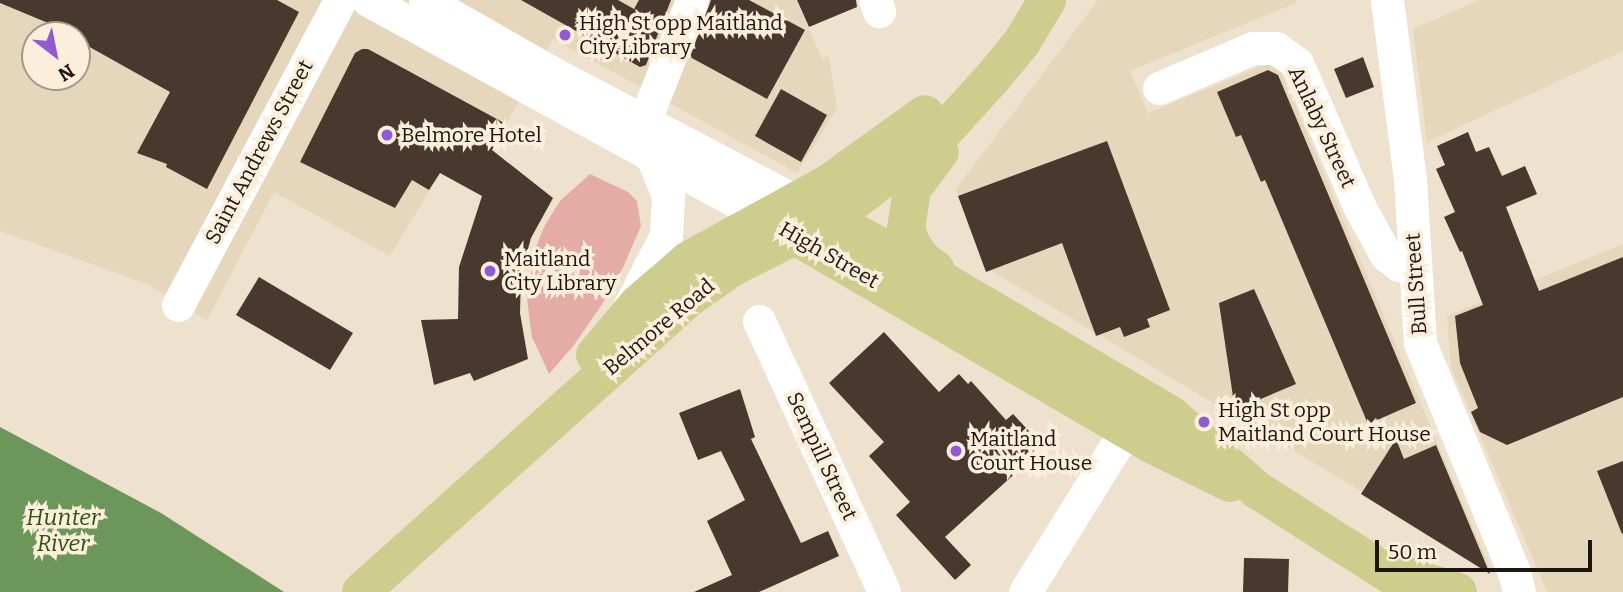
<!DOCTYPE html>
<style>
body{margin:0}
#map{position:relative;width:1623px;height:592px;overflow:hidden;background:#eee2cf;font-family:Bitter,serif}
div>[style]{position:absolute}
.built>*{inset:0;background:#e5d6bc}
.green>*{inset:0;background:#e5aca6}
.water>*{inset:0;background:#6d965a}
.building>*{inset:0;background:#48382e}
.minor>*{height:33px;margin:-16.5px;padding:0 16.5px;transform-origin:16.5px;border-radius:16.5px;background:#fff}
.major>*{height:38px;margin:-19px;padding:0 19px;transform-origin:19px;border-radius:19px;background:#cdcd8e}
.dots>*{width:19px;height:19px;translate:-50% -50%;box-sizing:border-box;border:4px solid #fbefdc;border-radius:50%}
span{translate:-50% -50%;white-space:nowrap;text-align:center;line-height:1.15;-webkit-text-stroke:7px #fbefdc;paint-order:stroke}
.poi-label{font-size:21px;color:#1b1710}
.left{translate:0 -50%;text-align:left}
.street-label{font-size:21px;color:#1b1710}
.water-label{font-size:23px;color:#2b5314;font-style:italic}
.north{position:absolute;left:21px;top:21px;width:70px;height:70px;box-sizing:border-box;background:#fbefdc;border:2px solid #a1998a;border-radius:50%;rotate:148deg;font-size:19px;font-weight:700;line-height:28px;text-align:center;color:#1b1710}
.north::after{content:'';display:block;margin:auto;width:24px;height:32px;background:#915ad2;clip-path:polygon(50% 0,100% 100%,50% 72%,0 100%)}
.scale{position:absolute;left:1375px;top:540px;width:217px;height:32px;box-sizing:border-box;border:4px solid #1b1710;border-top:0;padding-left:9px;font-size:21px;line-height:24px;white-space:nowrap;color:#1b1710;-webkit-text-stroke:5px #fbefdc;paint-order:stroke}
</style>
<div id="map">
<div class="built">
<div style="clip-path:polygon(evenodd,0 0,796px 0,822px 58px,829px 56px,837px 108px,797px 173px,553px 39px,470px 190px,440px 173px,390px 256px,274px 192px,207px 320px,147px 284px,0 231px,0 0,35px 35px,77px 35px,77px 77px,35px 77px,35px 35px)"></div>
<div style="clip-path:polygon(1098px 0,1295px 0,1296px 3px,1130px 71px,1148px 113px,1267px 64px,1280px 69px,1490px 568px,985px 267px,956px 189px)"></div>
<div style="clip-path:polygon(1479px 0,1623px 0,1623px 51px,1427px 142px,1413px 29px)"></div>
<div style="clip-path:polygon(1623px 244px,1623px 592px,1547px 592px,1451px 367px,1447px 316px)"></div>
</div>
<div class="green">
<div style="clip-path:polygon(590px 174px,628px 192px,637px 201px,641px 226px,622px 270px,601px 306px,574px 345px,549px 374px,532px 337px,530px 324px,527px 298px,533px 255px,544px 227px,560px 201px)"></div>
</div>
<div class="water">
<div style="clip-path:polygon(0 427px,161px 513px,284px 592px,0 592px)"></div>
</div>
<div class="building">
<div style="clip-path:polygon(0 0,277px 0,299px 12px,207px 189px,166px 167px,167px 164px,137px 153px,170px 92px,86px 45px,87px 41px,77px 35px,0 3px)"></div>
<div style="clip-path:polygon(521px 0,618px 0,634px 9px,639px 0,671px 0,646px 65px,640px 67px)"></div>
<div style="clip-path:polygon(711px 0,749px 0,805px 30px,767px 99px,690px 57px)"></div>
<div style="clip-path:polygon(797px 0,856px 0,857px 7px,809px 27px)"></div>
<div style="clip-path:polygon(362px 49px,368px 49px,506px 124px,492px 150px,553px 198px,531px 238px,521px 275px,520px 313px,528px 359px,474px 381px,470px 373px,434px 385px,421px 320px,458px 319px,459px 267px,482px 196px,440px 173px,429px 190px,412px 180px,395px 208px,300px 162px,355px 53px)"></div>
<div style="clip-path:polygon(1363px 57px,1374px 87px,1346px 98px,1334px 69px)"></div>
<div style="clip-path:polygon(1268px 70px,1278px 75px,1416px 403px,1368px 424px,1265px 180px,1261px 182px,1241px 135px,1236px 137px,1217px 92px)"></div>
<div style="clip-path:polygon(781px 89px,827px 115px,801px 162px,755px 136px)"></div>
<div style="clip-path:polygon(1468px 132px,1476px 152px,1489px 147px,1502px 176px,1525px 166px,1537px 194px,1506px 207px,1539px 291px,1623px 257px,1623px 397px,1507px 445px,1480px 432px,1471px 412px,1478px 408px,1460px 363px,1455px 316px,1483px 305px,1462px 251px,1460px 252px,1444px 217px,1455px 212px,1436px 169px,1445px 165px,1437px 146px)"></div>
<div style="clip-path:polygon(1107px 141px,1170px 310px,1147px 319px,1150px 327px,1124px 337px,1120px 327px,1096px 336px,1062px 243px,986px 272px,958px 196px)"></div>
<div style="clip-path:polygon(259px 277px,353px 333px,330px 370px,236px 315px)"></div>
<div style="clip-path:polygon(1254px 289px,1296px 384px,1235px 410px,1219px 303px)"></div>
<div style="clip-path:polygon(884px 332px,939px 392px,959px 374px,968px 384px,971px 381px,1006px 420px,1013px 414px,1044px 447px,945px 537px,971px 565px,955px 580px,896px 515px,910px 502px,869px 456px,884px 442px,829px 383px)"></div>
<div style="clip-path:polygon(740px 389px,755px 437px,751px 439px,801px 543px,828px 531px,839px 556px,759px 592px,694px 592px,732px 575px,707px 521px,745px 500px,721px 451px,698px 460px,679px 413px)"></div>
<div style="clip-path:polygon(1396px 439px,1404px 459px,1436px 445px,1490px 574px,1361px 494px)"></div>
<div style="clip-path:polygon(1623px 461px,1623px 533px,1622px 534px,1597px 471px)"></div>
<div style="clip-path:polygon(1244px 558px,1289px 559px,1288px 592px,1243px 592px)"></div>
</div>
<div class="minor">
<div style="left:368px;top:0;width:452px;rotate:28.7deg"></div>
<div style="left:425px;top:0;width:143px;rotate:29.8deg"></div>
<div style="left:549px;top:71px;width:279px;rotate:27.8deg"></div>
<div style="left:875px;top:0;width:12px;rotate:70deg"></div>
<div style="left:1387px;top:0;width:180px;rotate:82.7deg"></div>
<div style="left:1410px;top:179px;width:164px;rotate:86.5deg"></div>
<div style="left:1420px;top:343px;width:248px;rotate:67.7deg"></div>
<div style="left:1514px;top:572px;width:21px;rotate:76deg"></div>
<div style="left:1159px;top:88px;width:102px;rotate:-23.1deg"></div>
<div style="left:1253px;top:48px;width:23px"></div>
<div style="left:1276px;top:48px;width:26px;rotate:36deg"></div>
<div style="left:1297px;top:63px;width:158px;rotate:66.5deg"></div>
<div style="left:1360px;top:208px;width:54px;rotate:61deg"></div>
<div style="left:1386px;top:255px;width:16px;rotate:38deg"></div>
<div style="left:1399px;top:265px;width:16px;rotate:11deg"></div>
<div style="left:645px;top:120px;width:129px;rotate:-68.6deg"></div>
<div style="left:178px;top:305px;width:345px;rotate:-62deg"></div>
<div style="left:630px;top:305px;width:79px;rotate:-62.8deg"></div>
<div style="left:666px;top:235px;width:39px;rotate:-87deg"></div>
<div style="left:668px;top:196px;width:40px;rotate:-112deg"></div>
<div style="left:759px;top:321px;width:298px;rotate:65.2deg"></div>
<div style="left:1025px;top:592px;width:216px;rotate:-58.1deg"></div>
</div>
<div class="major">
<div style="left:796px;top:201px;width:152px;rotate:28.2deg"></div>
<div style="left:930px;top:273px;width:280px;rotate:30.5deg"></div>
<div style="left:1171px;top:415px;width:114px;rotate:41.1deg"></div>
<div style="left:1257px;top:490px;width:190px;rotate:32.5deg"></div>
<div style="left:778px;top:226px;width:432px;rotate:30.3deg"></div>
<div style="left:1151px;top:444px;width:88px;rotate:26.3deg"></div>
<div style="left:936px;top:270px;width:18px;rotate:-142deg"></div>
<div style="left:922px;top:259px;width:17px;rotate:-126deg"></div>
<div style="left:912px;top:245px;width:17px;rotate:-111deg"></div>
<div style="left:906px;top:229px;width:40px;rotate:-81.5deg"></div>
<div style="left:912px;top:189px;width:46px;rotate:-52.9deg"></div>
<div style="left:595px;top:355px;width:67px;rotate:-49.9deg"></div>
<div style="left:638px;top:304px;width:67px;rotate:-40.8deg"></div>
<div style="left:689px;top:260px;width:160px;rotate:-28.8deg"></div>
<div style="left:829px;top:183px;width:118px;rotate:-35.7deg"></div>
<div style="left:1395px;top:572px;width:66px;rotate:17.6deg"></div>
<div style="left:361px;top:592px;width:442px;rotate:-41.9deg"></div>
<div style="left:690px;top:297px;width:52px;rotate:-34.9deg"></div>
<div style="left:733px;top:267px;width:87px;rotate:-26.6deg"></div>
<div style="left:811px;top:228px;width:51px;rotate:-32.1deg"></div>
<div style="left:854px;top:201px;width:80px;rotate:-36.9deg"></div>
<div style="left:918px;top:153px;width:37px;rotate:-41deg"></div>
<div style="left:946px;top:129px;width:72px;rotate:-47.8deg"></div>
<div style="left:994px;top:76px;width:44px;rotate:-50.5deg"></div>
<div style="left:1022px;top:42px;width:49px;rotate:-59.2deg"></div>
</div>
<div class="dots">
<div style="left:565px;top:35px;background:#915ad2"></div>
<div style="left:387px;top:135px;background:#915ad2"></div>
<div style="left:490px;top:271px;background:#915ad2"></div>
<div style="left:1204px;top:422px;background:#915ad2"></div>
<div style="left:956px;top:451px;background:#915ad2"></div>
</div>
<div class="poi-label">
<span class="left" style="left:579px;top:35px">High St opp Maitland<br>City Library</span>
<span class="left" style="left:401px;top:135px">Belmore Hotel</span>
<span class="left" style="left:504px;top:271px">Maitland<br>City Library</span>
<span class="left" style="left:1218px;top:422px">High St opp<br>Maitland Court House</span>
<span class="left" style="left:970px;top:451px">Maitland<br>Court House</span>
</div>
<div class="street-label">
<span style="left:1322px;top:127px;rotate:65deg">Anlaby Street</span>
<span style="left:259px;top:152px;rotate:-62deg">Saint Andrews Street</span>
<span style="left:829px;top:255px;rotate:30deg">High Street</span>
<span style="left:1416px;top:284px;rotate:-94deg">Bull Street</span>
<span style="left:659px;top:327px;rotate:-40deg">Belmore Road</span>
<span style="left:822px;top:456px;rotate:65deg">Sempill Street</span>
</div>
<div class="water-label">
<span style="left:63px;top:530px">Hunter<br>River</span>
</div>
<div class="north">N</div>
<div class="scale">50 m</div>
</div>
